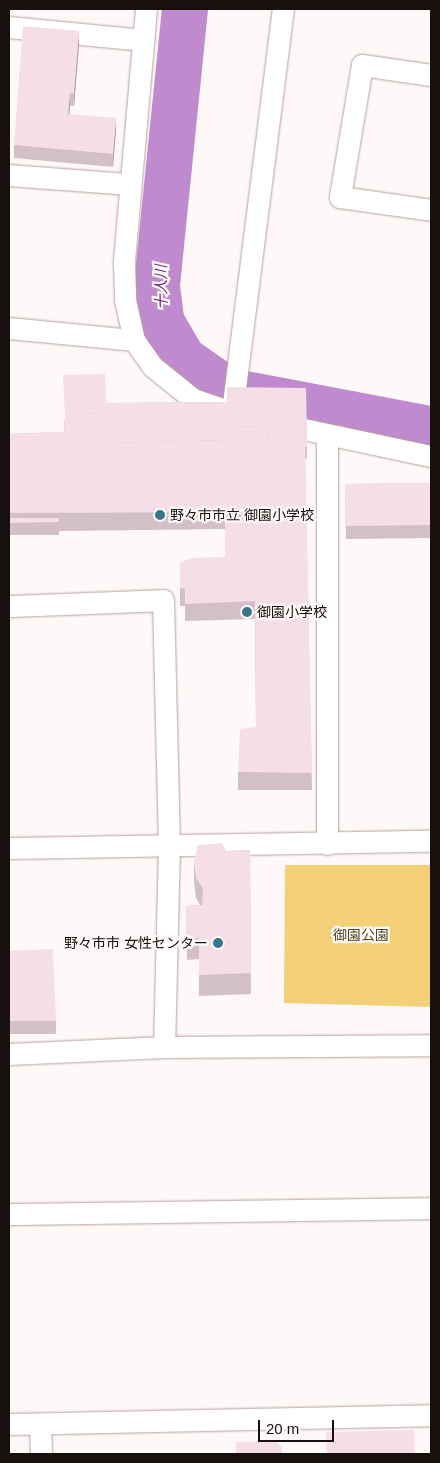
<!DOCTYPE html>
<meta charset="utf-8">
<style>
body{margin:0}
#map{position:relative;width:440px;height:1463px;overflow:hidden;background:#fef8f8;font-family:Arial,"Noto Sans JP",sans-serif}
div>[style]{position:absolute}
.green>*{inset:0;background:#f3cf78}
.river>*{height:46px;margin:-23px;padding:0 23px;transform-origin:23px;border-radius:23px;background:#c08ace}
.roads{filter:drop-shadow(0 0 1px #b7a09e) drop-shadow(0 0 1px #b7a09e)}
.street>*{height:21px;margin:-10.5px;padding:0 10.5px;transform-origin:10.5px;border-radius:10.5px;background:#fff}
.wall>*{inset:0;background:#d3bfc8}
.shaded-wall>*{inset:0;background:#ac9ba2}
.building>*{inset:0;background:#f5dee8}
.dots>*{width:14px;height:14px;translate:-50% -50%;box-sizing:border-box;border:2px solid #fef8f8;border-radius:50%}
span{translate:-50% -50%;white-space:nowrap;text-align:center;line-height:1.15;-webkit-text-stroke:4.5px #fef8f8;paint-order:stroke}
.poi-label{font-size:14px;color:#18100f}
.left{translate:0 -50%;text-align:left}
.right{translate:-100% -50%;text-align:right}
.park-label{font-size:14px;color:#554520}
.water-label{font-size:15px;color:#672578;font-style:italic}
.frame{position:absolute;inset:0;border:10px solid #18100f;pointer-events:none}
.scale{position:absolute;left:258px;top:1420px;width:76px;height:22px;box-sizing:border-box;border:2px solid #18100f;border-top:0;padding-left:6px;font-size:15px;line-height:18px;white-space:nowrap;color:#18100f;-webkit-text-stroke:4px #fef8f8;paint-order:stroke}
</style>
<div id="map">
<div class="green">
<div style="clip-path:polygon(285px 865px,431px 865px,431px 1007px,284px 1003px)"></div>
</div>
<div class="river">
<div style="left:185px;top:9px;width:278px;rotate:95.8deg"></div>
<div style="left:157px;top:286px;width:35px;rotate:83deg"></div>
<div style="left:161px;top:321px;width:44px;rotate:59.9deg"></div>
<div style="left:183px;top:359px;width:56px;rotate:34.8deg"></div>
<div style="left:229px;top:391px;width:206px;rotate:10.7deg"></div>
</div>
<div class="roads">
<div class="street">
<div style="left:146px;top:9px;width:255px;rotate:95deg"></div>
<div style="left:124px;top:263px;width:37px;rotate:88deg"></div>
<div style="left:125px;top:300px;width:41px;rotate:77.3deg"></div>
<div style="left:134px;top:340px;width:32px;rotate:55deg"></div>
<div style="left:152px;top:366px;width:53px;rotate:38.8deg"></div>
<div style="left:193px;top:399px;width:37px;rotate:19deg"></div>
<div style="left:9px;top:27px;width:135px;rotate:5.5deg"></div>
<div style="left:431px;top:75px;width:70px;rotate:-171.8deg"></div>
<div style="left:362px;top:65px;width:134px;rotate:99.5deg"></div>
<div style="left:340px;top:197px;width:92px;rotate:8.1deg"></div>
<div style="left:9px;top:175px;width:121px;rotate:4.3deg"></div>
<div style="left:9px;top:328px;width:126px;rotate:5.5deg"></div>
<div style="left:232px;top:412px;width:406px;rotate:-82.8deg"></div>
<div style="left:280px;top:424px;width:154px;rotate:12deg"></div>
<div style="left:327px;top:436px;width:408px;rotate:90deg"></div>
<div style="left:9px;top:606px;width:154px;rotate:-2.2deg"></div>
<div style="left:163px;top:600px;width:245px;rotate:88.6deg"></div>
<div style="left:169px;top:845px;width:202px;rotate:91.4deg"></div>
<div style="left:9px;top:848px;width:422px;rotate:-1deg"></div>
<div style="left:9px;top:1054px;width:155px;rotate:-2.6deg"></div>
<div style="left:164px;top:1047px;width:267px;rotate:-0.4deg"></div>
<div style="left:9px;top:1214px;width:422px;rotate:-0.8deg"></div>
<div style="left:9px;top:1424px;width:422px;rotate:-1.2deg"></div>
<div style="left:40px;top:1424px;width:30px;rotate:88deg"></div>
</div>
</div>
<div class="wall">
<div style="clip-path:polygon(79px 44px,74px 106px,70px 106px,69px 114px,116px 130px,113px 167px,14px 158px,14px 145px)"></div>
<div style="clip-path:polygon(306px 388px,307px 459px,305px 459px,312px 790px,238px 790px,238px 772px,256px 727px,255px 619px,185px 621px,185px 606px,180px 606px,180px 563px,225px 557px,225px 529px,59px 531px,59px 535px,9px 535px,9px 536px,9px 434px,64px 432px,64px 422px,106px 403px,227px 402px)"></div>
<div style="clip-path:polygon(431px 483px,431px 538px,346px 539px,345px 484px)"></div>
<div style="clip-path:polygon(250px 850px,251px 994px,199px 996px,199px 959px,187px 960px,186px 906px,200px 905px,196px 898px,194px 882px,194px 862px,226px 851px)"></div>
<div style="clip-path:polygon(9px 951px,56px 1021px,56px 1034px,9px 1034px)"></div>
</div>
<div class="shaded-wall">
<div style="clip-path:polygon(79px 31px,79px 44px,74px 106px,74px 93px)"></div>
<div style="clip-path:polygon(70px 93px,70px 106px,68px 127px,68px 114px)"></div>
<div style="clip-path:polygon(116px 118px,116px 130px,113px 167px,113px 154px)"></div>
</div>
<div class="building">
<div style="clip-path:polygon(23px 26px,79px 31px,74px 93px,70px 93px,68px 114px,116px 118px,113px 154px,14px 145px)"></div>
<div style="clip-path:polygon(105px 374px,106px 403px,227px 402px,227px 387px,306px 388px,307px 447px,305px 447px,305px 442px,269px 442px,267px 427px,230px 426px,229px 440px,107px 443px,107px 413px,65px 414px,65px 417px,63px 375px)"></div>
<div style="clip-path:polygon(107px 413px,107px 443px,229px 440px,230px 426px,267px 427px,269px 442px,305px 442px,312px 773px,238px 772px,240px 729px,256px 727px,255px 601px,185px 604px,185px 589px,180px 588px,180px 563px,191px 558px,225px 557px,225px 520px,255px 519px,256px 512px,9px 513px,9px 519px,9px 434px,64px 432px,65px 414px)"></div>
<div style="clip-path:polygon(431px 483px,431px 525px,346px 526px,345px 484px)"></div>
<div style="clip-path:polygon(9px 518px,59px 518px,59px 522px,9px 523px)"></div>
<div style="clip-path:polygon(222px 843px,226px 851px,250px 850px,251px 973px,199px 975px,199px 938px,187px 939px,186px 906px,202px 905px,203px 889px,196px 877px,194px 862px,198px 845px)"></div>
<div style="clip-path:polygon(53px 949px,56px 1021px,9px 1021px,9px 951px)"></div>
<div style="clip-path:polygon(414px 1430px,415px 1454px,327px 1454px,326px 1432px)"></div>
<div style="clip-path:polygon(276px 1441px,282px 1448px,282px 1454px,236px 1454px,236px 1442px)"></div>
</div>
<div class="dots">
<div style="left:160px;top:515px;background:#38768b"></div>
<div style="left:247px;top:612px;background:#38768b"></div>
<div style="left:218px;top:943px;background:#38768b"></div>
</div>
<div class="poi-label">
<span class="left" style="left:170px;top:515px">野々市市立 御園小学校</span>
<span class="left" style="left:257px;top:612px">御園小学校</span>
<span class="right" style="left:208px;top:943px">野々市市 女性センター</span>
</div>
<div class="park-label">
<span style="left:361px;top:935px">御園公園</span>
</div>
<div class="water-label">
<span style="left:161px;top:287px;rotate:-91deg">十人川</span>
</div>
<div class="frame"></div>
<div class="scale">20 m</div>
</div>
